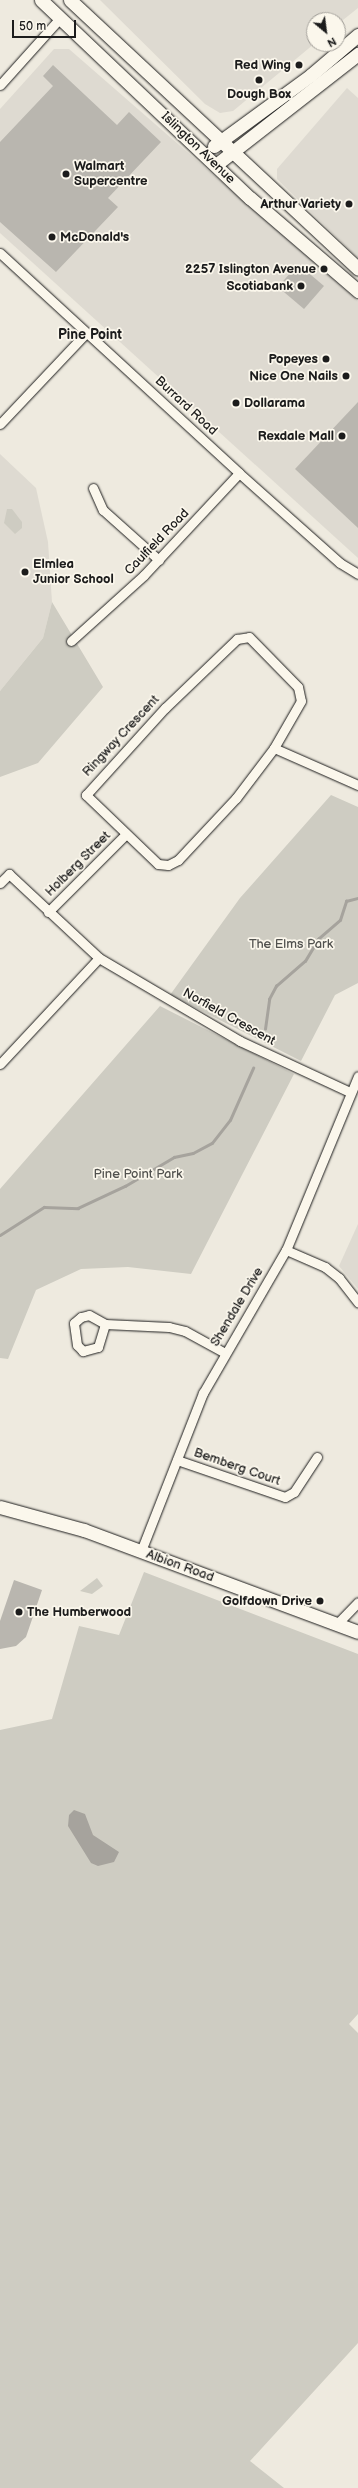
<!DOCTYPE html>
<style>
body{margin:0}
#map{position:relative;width:358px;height:2488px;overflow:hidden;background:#eeeadf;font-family:"Balsamiq Sans",sans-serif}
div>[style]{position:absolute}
.built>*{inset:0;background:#dedad1}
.green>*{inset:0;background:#ceccc2}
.water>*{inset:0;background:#a6a39d}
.stream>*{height:2.5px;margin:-1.25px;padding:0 1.25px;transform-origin:1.25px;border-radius:1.25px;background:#a6a39d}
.building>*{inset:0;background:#b9b6af}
.roads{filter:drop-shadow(0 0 1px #1c1c1c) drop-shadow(0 0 1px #1c1c1c)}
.street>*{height:9px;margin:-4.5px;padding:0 4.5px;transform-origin:4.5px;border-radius:4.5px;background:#fbf7ec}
.secondary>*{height:13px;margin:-6.5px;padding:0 6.5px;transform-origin:6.5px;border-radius:6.5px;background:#fbf7ec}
.dots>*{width:11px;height:11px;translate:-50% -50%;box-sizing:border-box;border:2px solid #fbf7ec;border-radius:50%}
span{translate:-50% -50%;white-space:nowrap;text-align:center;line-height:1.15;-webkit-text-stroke:3.5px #fbf7ec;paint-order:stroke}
.poi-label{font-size:13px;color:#1c1c1c;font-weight:700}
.right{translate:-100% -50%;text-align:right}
.left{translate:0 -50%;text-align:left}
.street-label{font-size:13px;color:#1c1c1c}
.park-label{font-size:13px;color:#51514e}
.neighbourhood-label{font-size:14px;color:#1c1c1c;font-weight:700}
.north{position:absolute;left:306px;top:12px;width:40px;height:40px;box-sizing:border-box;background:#fbf7ec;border:1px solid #a29f99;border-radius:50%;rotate:151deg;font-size:11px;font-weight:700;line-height:16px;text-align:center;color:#1c1c1c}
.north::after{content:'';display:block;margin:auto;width:14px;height:18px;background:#1c1c1c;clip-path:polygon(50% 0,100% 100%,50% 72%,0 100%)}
.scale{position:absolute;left:12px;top:20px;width:64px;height:18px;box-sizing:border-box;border:2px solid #1c1c1c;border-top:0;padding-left:5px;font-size:12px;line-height:14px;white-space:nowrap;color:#1c1c1c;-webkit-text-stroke:3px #fbf7ec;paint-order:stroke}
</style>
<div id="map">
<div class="built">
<div style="clip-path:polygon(100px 0,358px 0,358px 8px,338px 24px,338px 20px,314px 20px,314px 44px,233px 111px,220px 113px,205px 104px)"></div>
<div style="clip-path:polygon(54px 49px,69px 49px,358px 301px,358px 558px,0 233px,0 109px)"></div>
<div style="clip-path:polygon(347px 88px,358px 98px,358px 258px,277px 179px,277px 169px)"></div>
<div style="clip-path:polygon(0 454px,36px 488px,48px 542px,52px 602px,43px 638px,0 691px)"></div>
<div style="clip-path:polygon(358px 1224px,358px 1289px,339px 1266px)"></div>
</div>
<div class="green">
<div style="clip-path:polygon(7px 509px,12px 509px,22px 522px,22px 528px,15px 534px,4px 523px)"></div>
<div style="clip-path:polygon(52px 602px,103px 687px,38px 763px,0 777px,0 691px,43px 638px)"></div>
<div style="clip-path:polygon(331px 795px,358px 807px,358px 983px,335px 995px,301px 1061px,170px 995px,240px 898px)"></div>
<div style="clip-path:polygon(160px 1006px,294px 1074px,191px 1274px,128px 1267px,81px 1269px,36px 1290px,8px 1359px,0 1358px,0 1189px)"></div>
<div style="clip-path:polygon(144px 1572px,358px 1654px,358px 2014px,349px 2024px,358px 2033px,358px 2343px,250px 2461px,284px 2488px,0 2488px,0 1730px,52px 1719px,79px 1626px,119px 1635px)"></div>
<div style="clip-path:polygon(97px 1578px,103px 1586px,92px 1594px,80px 1591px)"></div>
</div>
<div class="water">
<div style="clip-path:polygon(74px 1810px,85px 1814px,93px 1835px,119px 1852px,114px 1862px,98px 1866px,91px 1863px,68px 1826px,69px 1815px)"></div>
</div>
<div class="stream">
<div style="left:265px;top:1029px;width:30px;rotate:-82deg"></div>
<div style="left:269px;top:999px;width:15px;rotate:-62deg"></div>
<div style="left:276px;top:986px;width:38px;rotate:-41deg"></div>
<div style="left:305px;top:961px;width:26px;rotate:-59deg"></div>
<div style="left:318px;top:939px;width:29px;rotate:-41deg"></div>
<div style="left:340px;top:920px;width:20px;rotate:-72deg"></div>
<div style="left:346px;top:901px;width:12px;rotate:-14deg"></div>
<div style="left:0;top:1235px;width:52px;rotate:-32.5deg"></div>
<div style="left:44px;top:1207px;width:34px;rotate:2deg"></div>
<div style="left:78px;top:1208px;width:52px;rotate:-25.1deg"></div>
<div style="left:125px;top:1186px;width:57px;rotate:-30.6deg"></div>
<div style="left:174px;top:1157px;width:19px;rotate:-12deg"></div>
<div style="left:193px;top:1153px;width:21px;rotate:-28deg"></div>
<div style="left:212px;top:1143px;width:29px;rotate:-52deg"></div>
<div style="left:230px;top:1120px;width:57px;rotate:-66.1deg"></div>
</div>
<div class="building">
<div style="clip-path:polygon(53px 65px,117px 125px,129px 112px,161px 142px,108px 198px,118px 207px,56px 272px,0 222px,0 142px,53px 86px,43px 76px)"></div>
<div style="clip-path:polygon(298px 264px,324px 286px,304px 309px,278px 287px)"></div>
<div style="clip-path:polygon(358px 402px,358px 528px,295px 469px)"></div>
<div style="clip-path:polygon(14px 1580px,42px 1590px,26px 1637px,16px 1646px,0 1649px,0 1621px)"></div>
</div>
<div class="roads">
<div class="street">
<div style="left:0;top:85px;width:91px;rotate:-48.1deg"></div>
<div style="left:0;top:253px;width:325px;rotate:42.6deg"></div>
<div style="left:239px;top:473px;width:135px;rotate:41.7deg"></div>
<div style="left:340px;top:563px;width:21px;rotate:31deg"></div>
<div style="left:0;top:424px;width:125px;rotate:-46.6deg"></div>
<div style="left:93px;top:488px;width:24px;rotate:66deg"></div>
<div style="left:103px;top:510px;width:75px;rotate:41.8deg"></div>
<div style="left:249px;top:637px;width:70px;rotate:45.6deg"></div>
<div style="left:298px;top:687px;width:14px;rotate:78deg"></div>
<div style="left:301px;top:701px;width:54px;rotate:119.9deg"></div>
<div style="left:274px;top:748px;width:63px;rotate:127.2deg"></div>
<div style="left:236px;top:798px;width:85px;rotate:133.1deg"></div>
<div style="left:178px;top:860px;width:11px;rotate:153deg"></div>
<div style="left:168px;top:865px;width:10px;rotate:-174deg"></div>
<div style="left:158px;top:864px;width:100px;rotate:-136.2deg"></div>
<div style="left:86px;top:795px;width:118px;rotate:-47.8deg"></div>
<div style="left:165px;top:708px;width:100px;rotate:-43.8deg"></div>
<div style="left:237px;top:639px;width:12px;rotate:-9deg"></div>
<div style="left:71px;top:641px;width:98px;rotate:-42.1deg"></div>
<div style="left:144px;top:575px;width:139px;rotate:-47deg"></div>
<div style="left:274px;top:748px;width:92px;rotate:23.8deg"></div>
<div style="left:0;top:883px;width:13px;rotate:-45deg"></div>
<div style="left:9px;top:874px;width:123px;rotate:43deg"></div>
<div style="left:99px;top:958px;width:164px;rotate:30.5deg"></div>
<div style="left:240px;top:1041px;width:121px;rotate:24.9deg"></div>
<div style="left:48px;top:912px;width:110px;rotate:-45deg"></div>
<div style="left:0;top:1064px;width:145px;rotate:-47deg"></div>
<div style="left:286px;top:1250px;width:43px;rotate:23.6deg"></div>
<div style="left:325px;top:1267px;width:18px;rotate:38deg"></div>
<div style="left:339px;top:1278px;width:31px;rotate:52deg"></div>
<div style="left:105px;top:1324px;width:24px;rotate:107deg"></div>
<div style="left:98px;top:1347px;width:16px;rotate:165deg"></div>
<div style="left:83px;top:1351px;width:8px;rotate:-135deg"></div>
<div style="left:77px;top:1345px;width:22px;rotate:-98deg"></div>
<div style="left:74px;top:1323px;width:9px;rotate:-41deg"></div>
<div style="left:81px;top:1317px;width:8px;rotate:-14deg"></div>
<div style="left:89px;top:1315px;width:18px;rotate:29deg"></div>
<div style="left:105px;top:1324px;width:64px;rotate:2.7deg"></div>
<div style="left:169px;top:1327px;width:16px;rotate:14deg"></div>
<div style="left:185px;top:1331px;width:46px;rotate:28.8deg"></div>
<div style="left:177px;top:1460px;width:114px;rotate:18.9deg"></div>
<div style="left:285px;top:1497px;width:10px;rotate:-29deg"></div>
<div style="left:294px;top:1492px;width:42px;rotate:-56.7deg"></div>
<div style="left:141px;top:1551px;width:170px;rotate:-68.6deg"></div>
<div style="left:203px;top:1393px;width:165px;rotate:-59.9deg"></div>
<div style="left:286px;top:1250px;width:188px;rotate:-67.5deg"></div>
<div style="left:337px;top:1624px;width:30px;rotate:-46deg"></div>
</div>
<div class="secondary">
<div style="left:41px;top:0;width:288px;rotate:43.5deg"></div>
<div style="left:250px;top:198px;width:143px;rotate:40.7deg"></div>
<div style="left:70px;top:0;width:394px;rotate:43deg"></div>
<div style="left:214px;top:146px;width:120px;rotate:-36.2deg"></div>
<div style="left:311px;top:75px;width:62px;rotate:-40.4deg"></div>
<div style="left:217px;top:164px;width:179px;rotate:-38deg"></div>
<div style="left:0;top:1507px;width:87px;rotate:15.3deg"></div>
<div style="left:84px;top:1530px;width:292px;rotate:20.4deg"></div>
</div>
</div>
<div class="dots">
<div style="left:299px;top:65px;background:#1c1c1c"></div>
<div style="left:259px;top:80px;background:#1c1c1c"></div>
<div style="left:66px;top:174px;background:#1c1c1c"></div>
<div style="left:349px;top:204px;background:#1c1c1c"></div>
<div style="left:52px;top:237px;background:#1c1c1c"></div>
<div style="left:324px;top:269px;background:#1c1c1c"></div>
<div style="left:301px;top:286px;background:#1c1c1c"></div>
<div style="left:326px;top:359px;background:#1c1c1c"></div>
<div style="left:346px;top:376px;background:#1c1c1c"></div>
<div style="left:236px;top:403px;background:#1c1c1c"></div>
<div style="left:342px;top:436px;background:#1c1c1c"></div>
<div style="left:25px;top:572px;background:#1c1c1c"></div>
<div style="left:320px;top:1601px;background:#1c1c1c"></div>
<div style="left:19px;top:1612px;background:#1c1c1c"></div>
</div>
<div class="poi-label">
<span class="right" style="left:291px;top:65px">Red Wing</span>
<span style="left:259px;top:94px">Dough Box</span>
<span class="left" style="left:74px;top:174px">Walmart<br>Supercentre</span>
<span class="right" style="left:341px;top:204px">Arthur Variety</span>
<span class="left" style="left:60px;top:237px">McDonald's</span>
<span class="right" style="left:316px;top:269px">2257 Islington Avenue</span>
<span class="right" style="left:293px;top:286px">Scotiabank</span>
<span class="right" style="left:318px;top:359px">Popeyes</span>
<span class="right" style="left:338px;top:376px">Nice One Nails</span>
<span class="left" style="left:244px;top:403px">Dollarama</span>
<span class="right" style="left:334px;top:436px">Rexdale Mall</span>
<span class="left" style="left:33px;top:572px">Elmlea<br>Junior School</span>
<span class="right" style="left:312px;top:1601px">Golfdown Drive</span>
<span class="left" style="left:27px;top:1612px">The Humberwood</span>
</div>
<div class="street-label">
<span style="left:198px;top:148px;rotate:44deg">Islington Avenue</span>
<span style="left:186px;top:406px;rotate:43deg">Burrard Road</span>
<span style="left:157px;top:542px;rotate:-46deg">Caulfield Road</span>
<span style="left:121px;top:736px;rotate:-47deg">Ringway Crescent</span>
<span style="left:78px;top:864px;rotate:-45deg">Holberg Street</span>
<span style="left:229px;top:1017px;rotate:29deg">Norfield Crescent</span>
<span style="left:237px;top:1307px;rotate:-59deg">Shendale Drive</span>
<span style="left:237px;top:1467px;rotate:19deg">Bemberg Court</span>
<span style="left:180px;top:1566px;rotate:20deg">Albion Road</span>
</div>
<div class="park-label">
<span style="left:291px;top:944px">The Elms Park</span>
<span style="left:138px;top:1174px">Pine Point Park</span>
</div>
<div class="neighbourhood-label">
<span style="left:90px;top:335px">Pine Point</span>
</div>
<div class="north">N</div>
<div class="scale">50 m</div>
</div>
